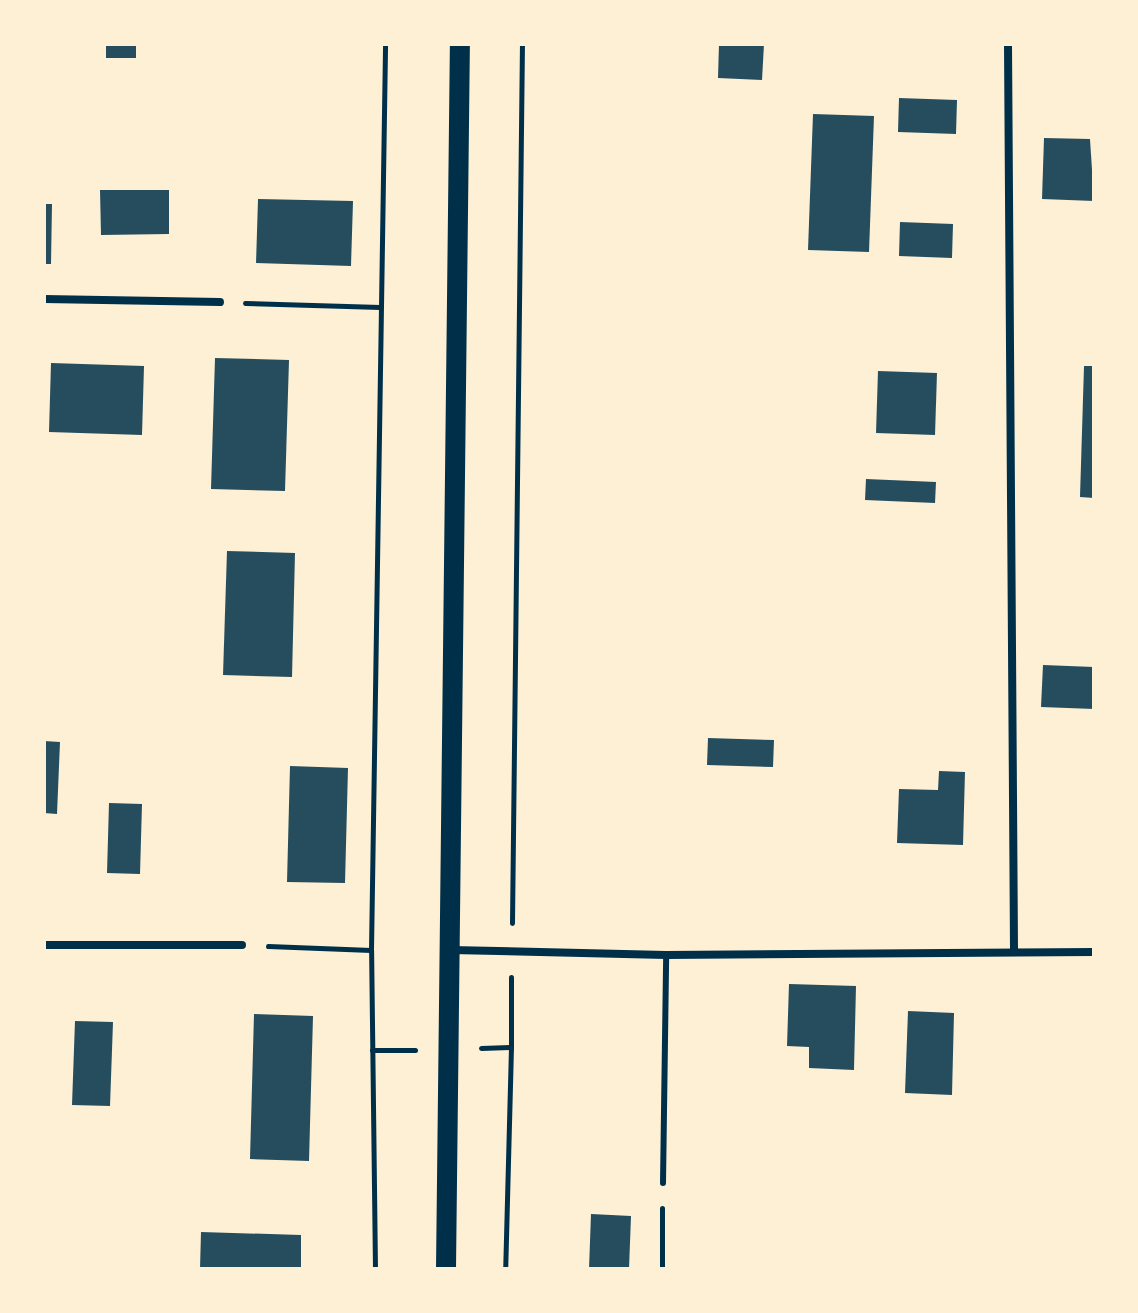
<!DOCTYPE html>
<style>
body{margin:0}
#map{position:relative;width:1138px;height:1313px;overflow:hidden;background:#fdf0d5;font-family:Poppins,sans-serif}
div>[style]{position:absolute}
.building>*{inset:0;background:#264d5e}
.path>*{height:5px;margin:-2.5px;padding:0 2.5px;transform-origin:2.5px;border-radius:2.5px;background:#003049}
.service>*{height:6px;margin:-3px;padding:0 3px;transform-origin:3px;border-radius:3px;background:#003049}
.minor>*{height:8px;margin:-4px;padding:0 4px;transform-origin:4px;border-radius:4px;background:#003049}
.primary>*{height:20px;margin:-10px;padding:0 10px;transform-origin:10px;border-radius:10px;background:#003049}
span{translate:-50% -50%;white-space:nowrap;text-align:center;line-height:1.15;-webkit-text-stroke:6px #fdf0d5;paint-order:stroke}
.frame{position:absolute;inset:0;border:46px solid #fdf0d5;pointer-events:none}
</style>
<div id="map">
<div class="building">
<div style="clip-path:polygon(106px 44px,136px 44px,136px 58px,106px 58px)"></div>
<div style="clip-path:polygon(719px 44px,764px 44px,762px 80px,718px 78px)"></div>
<div style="clip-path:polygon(899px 98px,957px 100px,956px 134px,898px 132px)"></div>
<div style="clip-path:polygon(813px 114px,874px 116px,869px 252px,808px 250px)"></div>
<div style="clip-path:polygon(1044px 138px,1090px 139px,1094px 201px,1042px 199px)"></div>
<div style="clip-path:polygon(100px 190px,169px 190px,169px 234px,101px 235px)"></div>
<div style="clip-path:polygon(258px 199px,353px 201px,351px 266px,256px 263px)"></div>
<div style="clip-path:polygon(44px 204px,52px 204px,51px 264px,44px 264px)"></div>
<div style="clip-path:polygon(900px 222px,953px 224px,952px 258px,899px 256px)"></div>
<div style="clip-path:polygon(215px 358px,289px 360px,285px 491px,211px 489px)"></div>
<div style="clip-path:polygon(51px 363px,144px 366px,142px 435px,49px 432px)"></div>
<div style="clip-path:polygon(1084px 366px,1094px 366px,1094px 498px,1080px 497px)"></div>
<div style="clip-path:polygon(878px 371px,937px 373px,935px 435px,876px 433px)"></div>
<div style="clip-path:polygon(866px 479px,936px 482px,935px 503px,865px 500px)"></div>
<div style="clip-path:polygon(227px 551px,295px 553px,292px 677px,223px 675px)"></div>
<div style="clip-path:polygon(1043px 665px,1094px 667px,1094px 709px,1041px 707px)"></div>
<div style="clip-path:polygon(708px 738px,774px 740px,773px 767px,707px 765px)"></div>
<div style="clip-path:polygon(44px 741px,60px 742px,57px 814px,44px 813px)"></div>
<div style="clip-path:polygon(290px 766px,348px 768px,345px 883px,287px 882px)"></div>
<div style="clip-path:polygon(939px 771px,965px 772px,963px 845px,897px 843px,899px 789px,938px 790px)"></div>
<div style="clip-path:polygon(109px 803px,142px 804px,140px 874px,107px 873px)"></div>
<div style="clip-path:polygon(789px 984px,856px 986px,854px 1070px,809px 1068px,809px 1047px,787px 1046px)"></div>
<div style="clip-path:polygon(908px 1011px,954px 1013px,952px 1095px,905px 1093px)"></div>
<div style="clip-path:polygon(254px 1014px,313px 1016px,309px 1161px,250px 1159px)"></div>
<div style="clip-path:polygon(75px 1021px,113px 1022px,110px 1106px,72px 1105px)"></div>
<div style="clip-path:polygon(591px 1214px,631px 1216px,629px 1269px,589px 1269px)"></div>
<div style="clip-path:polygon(201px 1232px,301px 1235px,301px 1269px,200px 1269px)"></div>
</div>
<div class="path">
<div style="left:245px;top:303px;width:135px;rotate:1.7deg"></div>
<div style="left:512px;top:923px;width:879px;rotate:-89.35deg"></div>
<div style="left:268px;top:946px;width:103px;rotate:2.2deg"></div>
<div style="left:511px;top:1047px;width:70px;rotate:-90deg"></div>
<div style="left:481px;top:1048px;width:30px;rotate:-2deg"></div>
<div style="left:511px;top:1047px;width:222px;rotate:91.5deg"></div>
<div style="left:372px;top:1050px;width:43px"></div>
<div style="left:375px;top:1269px;width:319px;rotate:-90.7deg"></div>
<div style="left:371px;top:950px;width:906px;rotate:-89.11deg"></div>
<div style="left:662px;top:1269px;width:61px;rotate:-90deg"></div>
</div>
<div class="service">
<div style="left:663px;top:1183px;width:228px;rotate:-89.2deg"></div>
</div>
<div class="minor">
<div style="left:1008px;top:44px;width:905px;rotate:89.62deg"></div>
<div style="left:44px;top:299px;width:176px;rotate:1deg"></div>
<div style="left:44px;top:945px;width:198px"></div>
<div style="left:451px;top:950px;width:215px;rotate:1.3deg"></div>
<div style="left:666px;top:955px;width:428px;rotate:-0.4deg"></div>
</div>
<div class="primary">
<div style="left:446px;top:1269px;width:1225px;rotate:-89.35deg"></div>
</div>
<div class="frame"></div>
</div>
